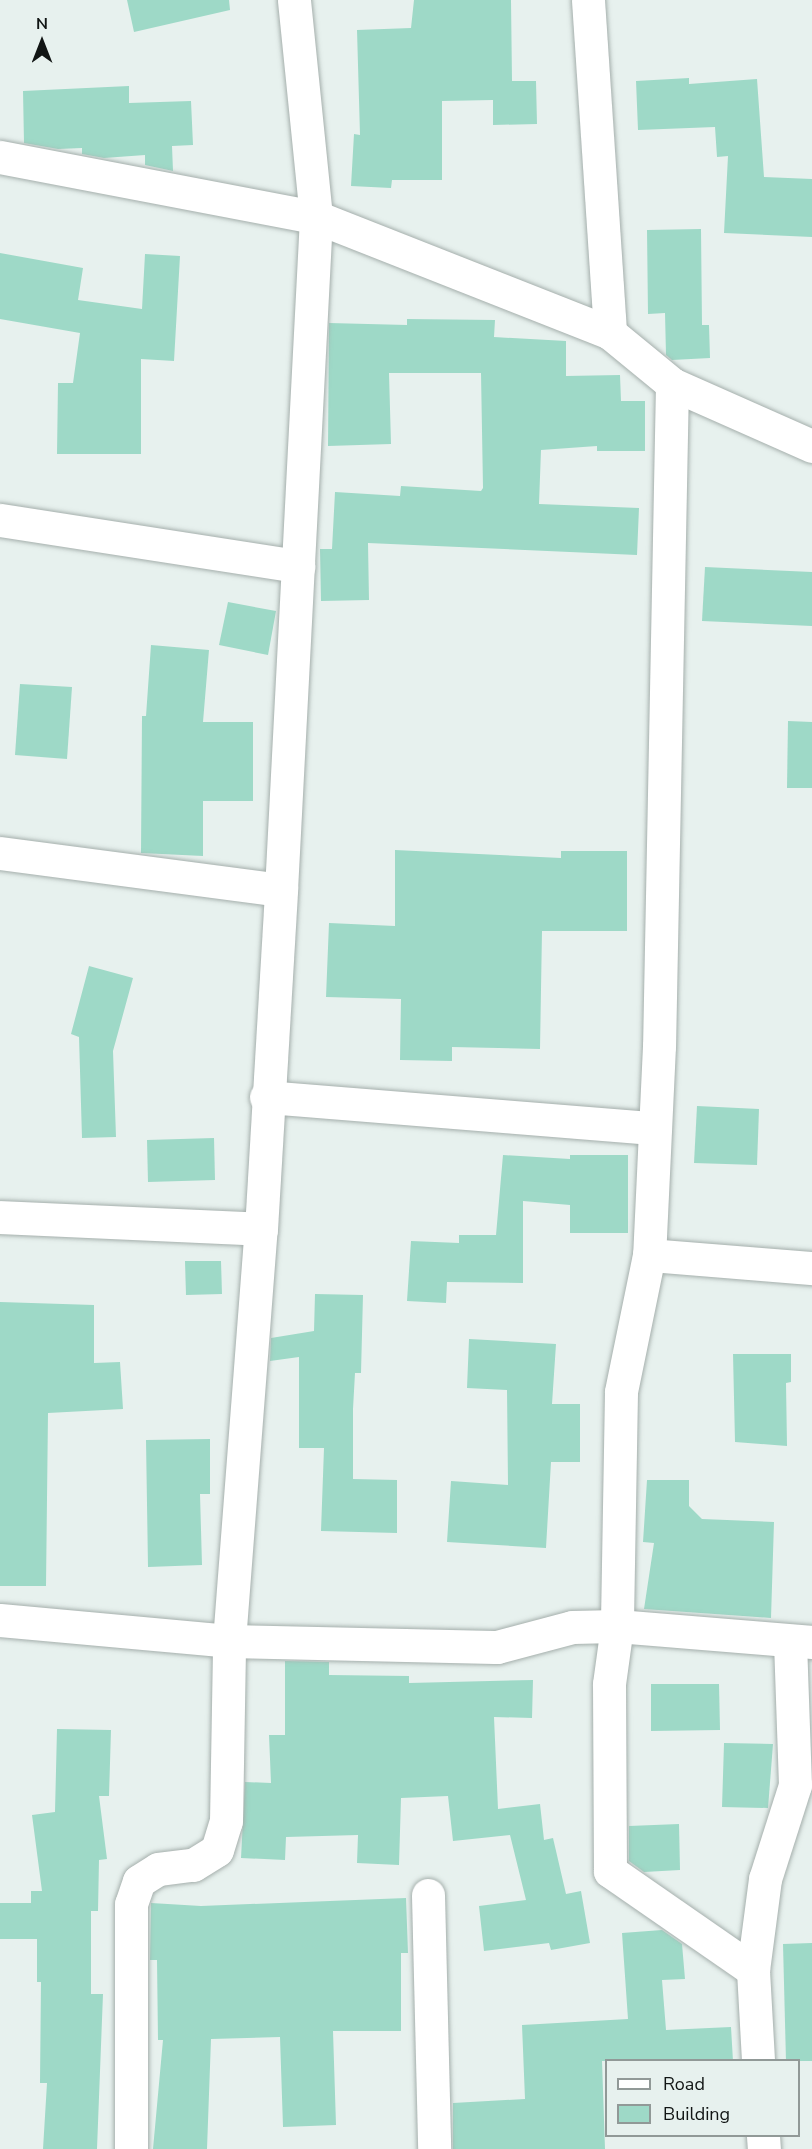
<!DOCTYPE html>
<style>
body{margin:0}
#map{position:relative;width:812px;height:2149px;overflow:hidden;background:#e7f1ee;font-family:"Nunito Sans",sans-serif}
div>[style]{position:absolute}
.building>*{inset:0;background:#9ed9c7}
.roads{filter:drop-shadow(0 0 2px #a5afac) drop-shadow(0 0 2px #a5afac)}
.minor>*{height:33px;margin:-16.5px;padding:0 16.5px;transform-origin:16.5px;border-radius:16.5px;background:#fff}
span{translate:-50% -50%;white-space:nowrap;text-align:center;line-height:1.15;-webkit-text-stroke:6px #e7f1ee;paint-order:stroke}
.legend{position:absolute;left:605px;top:2059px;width:195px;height:78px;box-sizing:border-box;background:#e7f1ee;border:2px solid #919997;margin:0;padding:8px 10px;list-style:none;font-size:18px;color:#111514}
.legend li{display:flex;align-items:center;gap:12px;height:30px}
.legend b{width:30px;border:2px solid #919997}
.north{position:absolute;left:12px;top:12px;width:60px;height:60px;-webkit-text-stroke:4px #e7f1ee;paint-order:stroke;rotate:0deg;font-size:16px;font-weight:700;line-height:24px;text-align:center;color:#111514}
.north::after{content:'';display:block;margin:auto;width:21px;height:27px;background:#111514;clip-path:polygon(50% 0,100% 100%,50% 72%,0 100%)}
</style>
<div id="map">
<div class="building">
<div style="clip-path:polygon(127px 0,229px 0,230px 10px,134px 32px)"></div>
<div style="clip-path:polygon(414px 0,511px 0,512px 81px,536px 81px,537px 124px,493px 125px,493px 100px,442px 101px,442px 180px,392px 180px,391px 188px,351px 186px,354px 134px,360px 135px,357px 30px,411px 28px)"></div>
<div style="clip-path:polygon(689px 78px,689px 84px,757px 79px,764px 177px,812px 179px,812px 237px,724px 233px,728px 156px,717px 157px,715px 127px,638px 130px,636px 81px)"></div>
<div style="clip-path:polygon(129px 86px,129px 103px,191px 101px,193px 145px,172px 146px,173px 171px,145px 165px,145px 155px,104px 158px,82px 154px,82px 148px,58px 149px,24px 143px,23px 91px)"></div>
<div style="clip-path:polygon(701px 229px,702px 325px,709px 325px,710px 358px,672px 360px,666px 355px,665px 313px,648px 314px,647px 230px)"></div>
<div style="clip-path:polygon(0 253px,83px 268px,78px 300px,142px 309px,145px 254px,180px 256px,174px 361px,141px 359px,141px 454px,57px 454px,58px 383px,73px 383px,80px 333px,0 319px)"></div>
<div style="clip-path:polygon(407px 319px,495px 320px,494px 337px,566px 341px,566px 376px,620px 375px,621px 401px,645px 401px,645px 451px,597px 451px,597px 446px,541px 450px,539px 504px,639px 508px,637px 555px,368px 543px,369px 600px,321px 601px,320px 549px,332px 549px,335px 492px,400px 496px,401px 486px,481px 491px,483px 488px,481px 373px,389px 373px,391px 444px,328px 446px,329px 323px,407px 325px)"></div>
<div style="clip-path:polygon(705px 567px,812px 572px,812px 626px,702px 621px)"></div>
<div style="clip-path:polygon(228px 602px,276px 611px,268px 655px,219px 645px)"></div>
<div style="clip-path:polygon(151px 645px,209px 650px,203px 722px,253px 722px,253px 801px,203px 801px,203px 856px,141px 853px,142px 716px,146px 716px)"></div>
<div style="clip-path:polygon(20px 684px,72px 687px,67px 759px,15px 755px)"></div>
<div style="clip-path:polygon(788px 721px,812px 722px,812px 788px,787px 788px)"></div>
<div style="clip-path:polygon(395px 850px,561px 858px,561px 851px,627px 851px,627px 931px,542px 931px,540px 1049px,452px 1047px,452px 1061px,400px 1060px,401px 999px,326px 997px,329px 923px,395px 926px)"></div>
<div style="clip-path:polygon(89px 966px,133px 978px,113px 1051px,116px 1137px,82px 1138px,79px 1037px,71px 1034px)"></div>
<div style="clip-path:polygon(697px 1106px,759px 1109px,757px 1165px,694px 1163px)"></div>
<div style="clip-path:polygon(214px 1138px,215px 1180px,148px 1182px,147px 1140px)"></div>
<div style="clip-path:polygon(503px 1155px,570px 1159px,570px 1155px,628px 1155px,628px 1233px,570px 1233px,570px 1205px,523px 1201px,523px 1283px,447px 1282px,446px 1303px,407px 1301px,411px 1241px,459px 1243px,459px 1235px,496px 1235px)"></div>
<div style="clip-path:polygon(185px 1261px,221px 1261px,222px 1294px,186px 1295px)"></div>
<div style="clip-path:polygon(315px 1294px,363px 1295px,361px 1373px,355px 1373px,353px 1409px,353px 1479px,397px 1480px,397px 1533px,321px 1531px,324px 1448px,299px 1448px,299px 1357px,270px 1361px,271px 1338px,314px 1331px)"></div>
<div style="clip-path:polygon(0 1302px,94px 1305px,94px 1363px,120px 1362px,123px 1409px,48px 1413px,46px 1586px,0 1586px)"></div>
<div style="clip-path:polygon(469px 1339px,556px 1344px,552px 1404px,580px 1404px,580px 1462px,551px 1462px,546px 1548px,447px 1542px,451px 1481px,508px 1485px,507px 1390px,467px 1388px)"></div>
<div style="clip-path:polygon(733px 1354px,791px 1354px,791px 1382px,786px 1383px,787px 1446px,735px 1442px)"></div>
<div style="clip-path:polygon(210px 1439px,210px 1494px,200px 1494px,202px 1565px,148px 1567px,146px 1440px)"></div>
<div style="clip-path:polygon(647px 1480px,689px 1480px,689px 1506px,702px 1519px,774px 1522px,771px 1618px,644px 1609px,654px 1543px,643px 1542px)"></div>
<div style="clip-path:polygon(285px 1661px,329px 1662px,329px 1675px,409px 1676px,409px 1683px,533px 1680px,532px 1718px,494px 1717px,498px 1809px,540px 1804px,544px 1840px,553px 1838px,566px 1894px,581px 1891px,590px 1943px,551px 1950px,549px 1943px,484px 1951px,479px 1906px,526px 1900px,510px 1835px,453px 1841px,448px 1796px,401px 1798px,399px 1865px,357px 1863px,358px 1835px,286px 1837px,285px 1860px,241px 1858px,245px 1782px,271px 1783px,269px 1735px,285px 1735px)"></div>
<div style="clip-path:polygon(651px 1684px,719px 1684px,720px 1730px,651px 1731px)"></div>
<div style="clip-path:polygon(57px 1729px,111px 1730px,109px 1796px,99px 1796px,107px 1859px,99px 1860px,98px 1911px,91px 1911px,91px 1994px,103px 1994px,97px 2149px,43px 2149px,47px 2083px,40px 2083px,41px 1982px,37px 1982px,37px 1939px,0 1939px,0 1903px,31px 1903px,31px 1891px,42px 1891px,32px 1815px,55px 1812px)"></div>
<div style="clip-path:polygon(724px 1743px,773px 1744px,768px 1808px,722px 1807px)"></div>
<div style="clip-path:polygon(679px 1824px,680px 1870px,644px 1872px,629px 1861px,629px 1826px)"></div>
<div style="clip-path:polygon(406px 1898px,408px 1953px,401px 1953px,401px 2031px,333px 2031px,336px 2125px,283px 2127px,280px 2037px,211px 2039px,207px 2149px,153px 2149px,163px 2040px,158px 2040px,157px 1960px,150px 1960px,151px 1903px,201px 1906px)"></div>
<div style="clip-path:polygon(662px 1930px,682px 1944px,685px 1979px,662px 1980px,666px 2030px,731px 2027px,733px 2061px,602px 2061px,605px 2149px,453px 2149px,453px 2103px,525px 2099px,522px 2025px,628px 2019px,622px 1933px)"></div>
<div style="clip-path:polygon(812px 1943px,812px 2061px,786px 2061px,783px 1944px)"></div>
</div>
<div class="roads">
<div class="minor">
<div style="left:588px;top:0;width:334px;rotate:86.2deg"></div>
<div style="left:0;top:157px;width:322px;rotate:10.8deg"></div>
<div style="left:316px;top:217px;width:316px;rotate:21.5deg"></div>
<div style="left:610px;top:333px;width:80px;rotate:39.4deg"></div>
<div style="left:672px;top:384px;width:153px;rotate:23.9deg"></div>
<div style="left:672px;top:384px;width:662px;rotate:91.12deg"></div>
<div style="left:659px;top:1046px;width:209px;rotate:92.7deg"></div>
<div style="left:649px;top:1255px;width:140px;rotate:101.6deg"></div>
<div style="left:621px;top:1392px;width:234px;rotate:91deg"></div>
<div style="left:617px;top:1626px;width:59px;rotate:97.9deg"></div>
<div style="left:609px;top:1684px;width:187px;rotate:89.7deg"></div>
<div style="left:610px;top:1871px;width:174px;rotate:34.7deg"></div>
<div style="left:0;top:520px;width:302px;rotate:8.8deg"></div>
<div style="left:0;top:853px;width:283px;rotate:7.5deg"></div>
<div style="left:281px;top:890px;width:674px;rotate:-87.02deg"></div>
<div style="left:316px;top:217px;width:218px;rotate:-95.8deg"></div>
<div style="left:266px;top:1097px;width:390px;rotate:4.6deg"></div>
<div style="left:0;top:1217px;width:261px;rotate:2.6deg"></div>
<div style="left:649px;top:1255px;width:164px;rotate:4.6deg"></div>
<div style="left:0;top:1620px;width:230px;rotate:5.2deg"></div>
<div style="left:229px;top:1641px;width:268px;rotate:1.3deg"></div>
<div style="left:497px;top:1647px;width:78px;rotate:-14.9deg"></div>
<div style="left:572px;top:1627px;width:45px;rotate:-1.3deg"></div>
<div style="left:617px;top:1626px;width:196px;rotate:4.7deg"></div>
<div style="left:428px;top:1895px;width:254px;rotate:88.6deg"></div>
<div style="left:758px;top:2060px;width:90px;rotate:-93.2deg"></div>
<div style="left:753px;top:1970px;width:92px;rotate:-82.5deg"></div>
<div style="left:765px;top:1879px;width:99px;rotate:-72.3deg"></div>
<div style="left:795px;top:1785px;width:144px;rotate:-92deg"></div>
<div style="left:763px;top:2136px;width:13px;rotate:86deg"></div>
<div style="left:131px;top:2149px;width:245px;rotate:-90deg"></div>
<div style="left:131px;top:1904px;width:24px;rotate:-71deg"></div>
<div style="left:139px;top:1881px;width:22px;rotate:-32deg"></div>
<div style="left:158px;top:1869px;width:35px;rotate:-7deg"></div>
<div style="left:193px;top:1865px;width:28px;rotate:-32deg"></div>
<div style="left:217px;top:1850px;width:30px;rotate:-73deg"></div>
<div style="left:226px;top:1821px;width:180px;rotate:-89deg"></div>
<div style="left:229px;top:1641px;width:413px;rotate:-85.6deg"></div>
<div style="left:261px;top:1229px;width:340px;rotate:-86.6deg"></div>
</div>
</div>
<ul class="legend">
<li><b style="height:8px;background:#fff"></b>Road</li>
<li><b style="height:16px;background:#9ed9c7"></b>Building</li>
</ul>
<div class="north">N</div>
</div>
